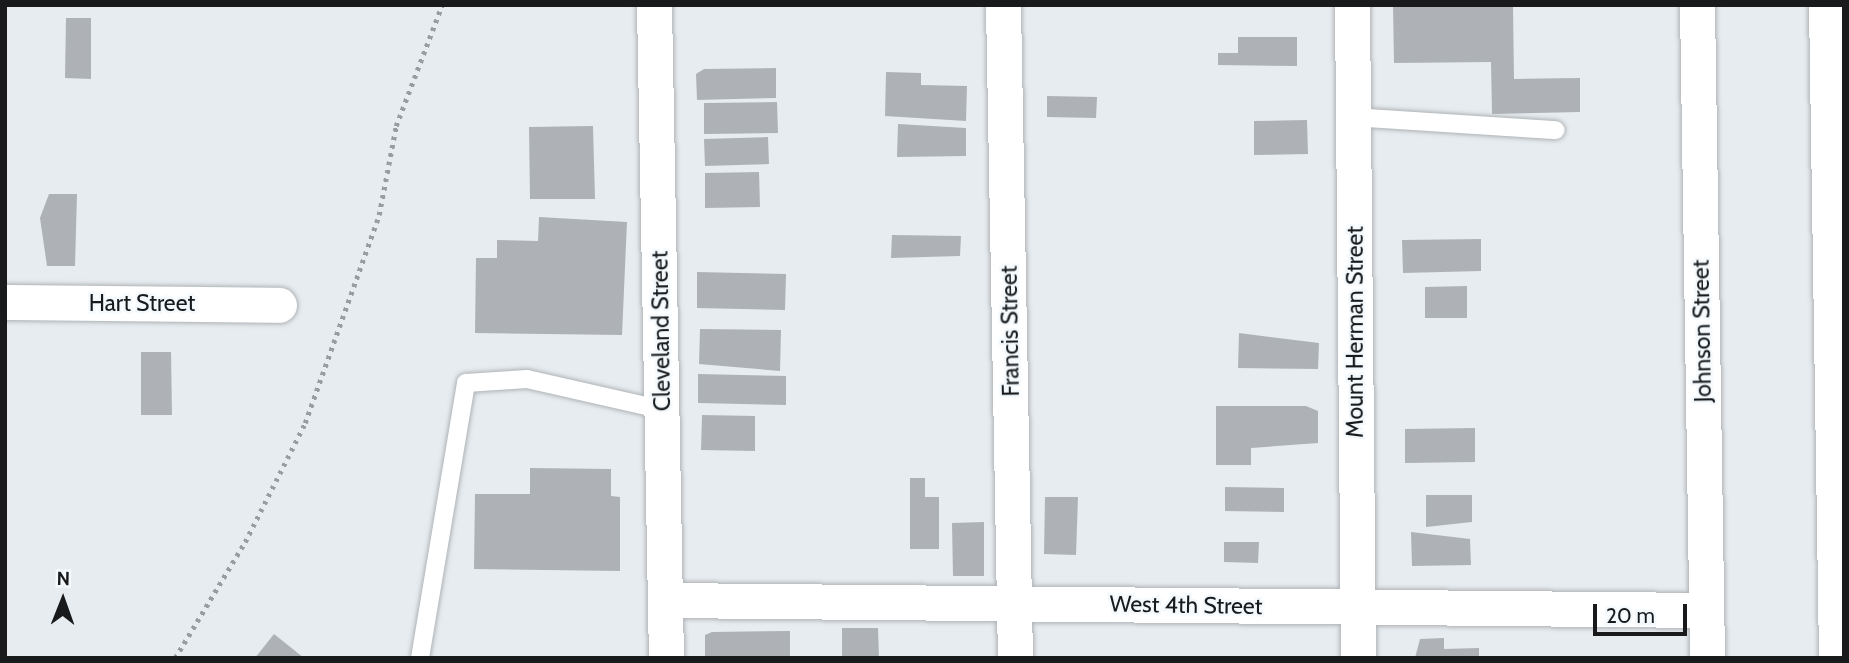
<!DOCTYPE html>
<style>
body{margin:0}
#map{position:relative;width:1849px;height:663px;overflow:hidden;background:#e7ecf0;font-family:Cabin,sans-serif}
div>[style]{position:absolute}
.building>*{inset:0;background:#aeb2b6}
.path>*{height:4.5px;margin-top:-2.25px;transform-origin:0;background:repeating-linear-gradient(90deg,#999da0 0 3.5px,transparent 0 8.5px)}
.roads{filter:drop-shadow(0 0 2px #aeb3b6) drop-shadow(0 0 2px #aeb3b6)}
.lane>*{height:18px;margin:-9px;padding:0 9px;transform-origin:9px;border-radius:9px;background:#fff}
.street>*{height:35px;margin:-17.5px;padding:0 17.5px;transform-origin:17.5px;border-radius:17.5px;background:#fff}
.highway>*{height:38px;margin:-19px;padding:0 19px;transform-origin:19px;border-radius:19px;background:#fff}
span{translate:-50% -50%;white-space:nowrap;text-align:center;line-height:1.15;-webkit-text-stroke:5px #f4f9fd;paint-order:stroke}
.street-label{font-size:23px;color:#181a1b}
.frame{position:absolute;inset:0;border:7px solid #181a1b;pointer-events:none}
.north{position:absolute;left:28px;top:565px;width:70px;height:70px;-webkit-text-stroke:5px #f4f9fd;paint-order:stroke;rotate:1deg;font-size:19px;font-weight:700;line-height:28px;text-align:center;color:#181a1b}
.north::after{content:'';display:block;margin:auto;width:24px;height:32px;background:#181a1b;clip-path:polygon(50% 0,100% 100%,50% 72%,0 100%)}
.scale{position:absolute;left:1593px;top:604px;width:94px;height:32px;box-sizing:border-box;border:4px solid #181a1b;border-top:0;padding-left:9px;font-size:21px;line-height:24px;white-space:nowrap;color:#181a1b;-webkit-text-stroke:5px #f4f9fd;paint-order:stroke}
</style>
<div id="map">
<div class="building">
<div style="clip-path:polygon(1393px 5px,1513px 5px,1514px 79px,1580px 78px,1580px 112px,1492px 114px,1491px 62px,1394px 63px)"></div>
<div style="clip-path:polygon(66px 18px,91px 18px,91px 79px,65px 78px)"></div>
<div style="clip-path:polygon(1238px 37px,1297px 37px,1297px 66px,1218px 65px,1218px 53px,1238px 53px)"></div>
<div style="clip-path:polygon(776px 68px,776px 98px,697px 100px,696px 74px,704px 69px)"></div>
<div style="clip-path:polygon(886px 72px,921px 73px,921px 85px,967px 86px,966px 121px,885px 116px)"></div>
<div style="clip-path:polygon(1047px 96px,1097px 97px,1096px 118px,1047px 117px)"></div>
<div style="clip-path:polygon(777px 102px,778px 133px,704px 134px,704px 103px)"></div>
<div style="clip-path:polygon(1307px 120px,1308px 154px,1254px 155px,1254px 121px)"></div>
<div style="clip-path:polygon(898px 124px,966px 128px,966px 156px,897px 157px)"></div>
<div style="clip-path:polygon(593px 126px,595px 199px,530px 199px,529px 127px)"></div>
<div style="clip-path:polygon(768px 137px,769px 164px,705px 166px,704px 139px)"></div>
<div style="clip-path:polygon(759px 172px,760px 207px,705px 208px,705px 173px)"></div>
<div style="clip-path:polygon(49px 194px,77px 194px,75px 266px,47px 266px,40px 218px)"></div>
<div style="clip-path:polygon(539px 217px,627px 222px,622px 335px,475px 333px,476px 258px,497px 258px,497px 240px,538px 241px)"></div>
<div style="clip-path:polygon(892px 235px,961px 236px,960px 256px,891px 258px)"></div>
<div style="clip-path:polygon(1481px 239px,1481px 271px,1403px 273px,1402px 240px)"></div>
<div style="clip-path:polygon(697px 272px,786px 274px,785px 310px,697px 308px)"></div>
<div style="clip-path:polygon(1467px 286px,1467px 318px,1425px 318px,1425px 287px)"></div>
<div style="clip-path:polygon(700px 329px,781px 330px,780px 371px,699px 364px)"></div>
<div style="clip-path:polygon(1239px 333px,1319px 343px,1318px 369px,1238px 368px)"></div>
<div style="clip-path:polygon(141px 352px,171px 352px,172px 415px,141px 415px)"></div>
<div style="clip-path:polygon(698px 374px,786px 376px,786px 405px,698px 403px)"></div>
<div style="clip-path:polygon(1216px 406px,1306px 406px,1318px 411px,1318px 443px,1251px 448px,1251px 465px,1216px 465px)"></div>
<div style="clip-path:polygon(702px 415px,755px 416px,755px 451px,701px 450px)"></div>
<div style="clip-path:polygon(1475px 428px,1475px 462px,1405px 463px,1405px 429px)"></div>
<div style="clip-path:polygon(530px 468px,611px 469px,611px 496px,620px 497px,620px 571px,474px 569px,475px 494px,530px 494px)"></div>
<div style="clip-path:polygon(910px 478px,925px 478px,925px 497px,939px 497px,939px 549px,910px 549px)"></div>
<div style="clip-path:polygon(1225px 487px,1284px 488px,1284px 512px,1225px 511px)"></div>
<div style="clip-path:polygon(1426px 495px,1472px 495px,1472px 522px,1426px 527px)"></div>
<div style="clip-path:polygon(1045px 497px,1078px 497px,1076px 555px,1044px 554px)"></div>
<div style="clip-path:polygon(984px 522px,984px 576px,953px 576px,952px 523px)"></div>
<div style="clip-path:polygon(1411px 532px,1470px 539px,1471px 565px,1412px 566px)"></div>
<div style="clip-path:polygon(1224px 542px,1259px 542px,1258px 563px,1224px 562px)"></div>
<div style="clip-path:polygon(842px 628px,878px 628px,879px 658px,842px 658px)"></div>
<div style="clip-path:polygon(790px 631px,790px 658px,705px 658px,705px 635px,712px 632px)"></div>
<div style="clip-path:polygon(274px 634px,304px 658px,255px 658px)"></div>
<div style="clip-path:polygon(1444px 638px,1444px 649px,1479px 648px,1479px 658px,1415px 658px,1420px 639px)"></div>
</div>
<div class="path">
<div style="left:175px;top:658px;width:135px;rotate:-58.9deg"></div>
<div style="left:245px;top:542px;width:133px;rotate:-63.2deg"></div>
<div style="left:305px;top:423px;width:221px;rotate:-70.4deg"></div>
<div style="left:379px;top:215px;width:91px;rotate:-79.2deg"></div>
<div style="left:396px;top:126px;width:129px;rotate:-69.2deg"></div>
</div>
<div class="roads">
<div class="lane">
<div style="left:1353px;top:117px;width:203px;rotate:3.7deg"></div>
<div style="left:420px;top:658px;width:279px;rotate:-80.5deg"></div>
<div style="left:466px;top:383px;width:61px;rotate:-3.8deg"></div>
<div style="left:527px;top:379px;width:139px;rotate:12.8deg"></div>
</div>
<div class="street">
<div style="left:654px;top:5px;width:653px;rotate:88.95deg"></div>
<div style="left:1003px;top:5px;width:653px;rotate:88.95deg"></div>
<div style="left:1352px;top:5px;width:653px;rotate:89.47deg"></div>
<div style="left:1697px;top:5px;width:653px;rotate:89.12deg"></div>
<div style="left:5px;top:302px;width:274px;rotate:0.6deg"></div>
<div style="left:665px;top:600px;width:1041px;rotate:0.55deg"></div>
</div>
<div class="highway">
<div style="left:1828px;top:5px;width:653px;rotate:89.12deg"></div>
</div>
</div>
<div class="street-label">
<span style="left:142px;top:303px">Hart Street</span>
<span style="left:661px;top:331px;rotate:-91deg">Cleveland Street</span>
<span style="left:1010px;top:331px;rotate:-91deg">Francis Street</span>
<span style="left:1702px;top:331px;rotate:-91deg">Johnson Street</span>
<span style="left:1355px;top:332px;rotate:-90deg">Mount Herman Street</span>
<span style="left:1186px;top:605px;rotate:1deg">West 4th Street</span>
</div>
<div class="frame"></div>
<div class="north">N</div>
<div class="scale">20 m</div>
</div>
